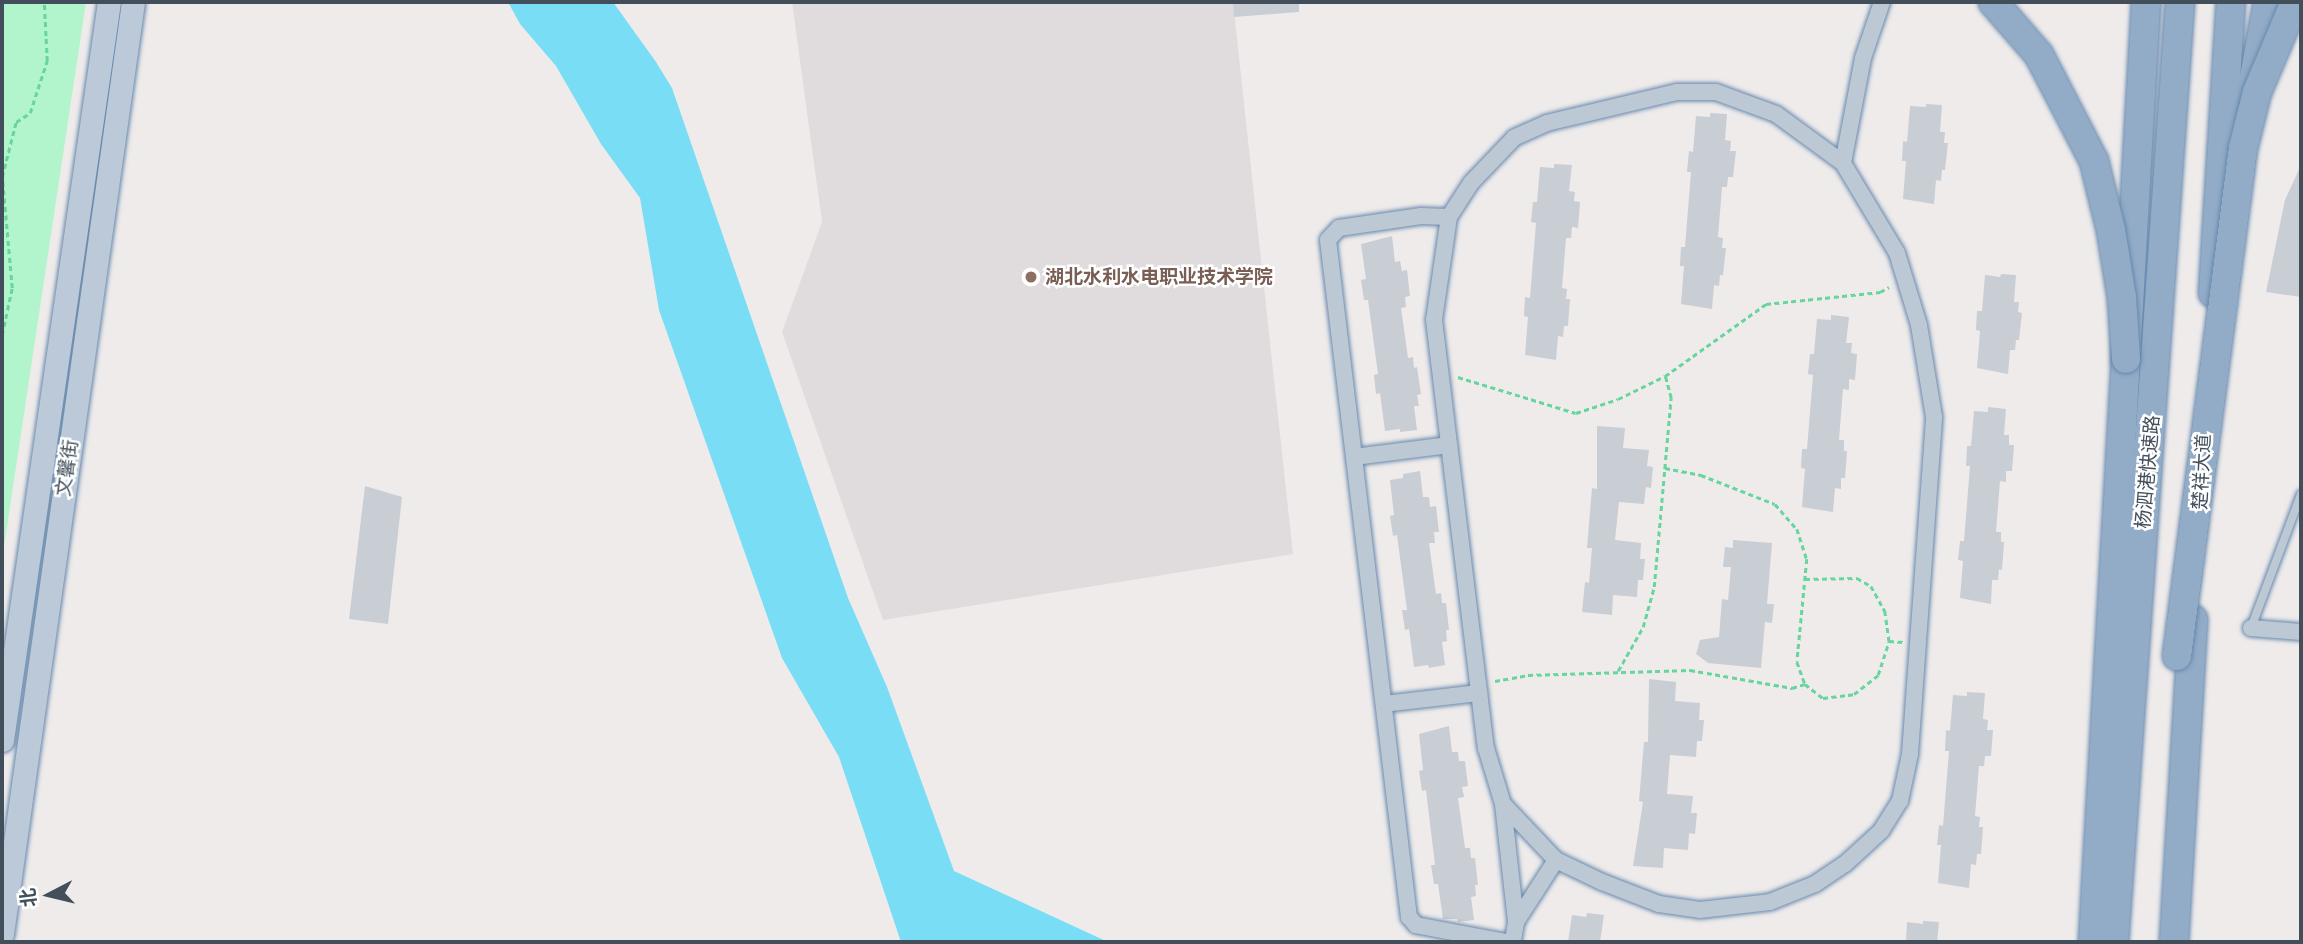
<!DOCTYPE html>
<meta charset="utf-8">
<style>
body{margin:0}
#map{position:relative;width:2303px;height:944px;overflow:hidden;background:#efebeb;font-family:"PT Sans Narrow","Noto Sans SC",sans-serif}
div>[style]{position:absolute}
.education>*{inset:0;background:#e0dcdd}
.green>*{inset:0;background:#b2f4cb}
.water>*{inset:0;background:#79ddf6}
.building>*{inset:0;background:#c9cdd4}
.path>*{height:2.5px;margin-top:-1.25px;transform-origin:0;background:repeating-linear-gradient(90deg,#66d59e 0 5px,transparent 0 8.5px)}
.roads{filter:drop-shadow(0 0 2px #6789ad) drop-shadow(0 0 2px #6789ad)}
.service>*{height:8px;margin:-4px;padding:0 4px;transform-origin:4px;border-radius:4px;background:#bcc8d3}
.minor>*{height:16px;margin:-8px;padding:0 8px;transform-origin:8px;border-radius:8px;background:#bcc8d3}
.secondary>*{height:23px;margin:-11.5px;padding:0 11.5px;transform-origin:11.5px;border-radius:11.5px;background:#bbc9d8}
.trunk>*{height:28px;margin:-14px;padding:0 14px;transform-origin:14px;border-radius:14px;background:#92acc8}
.bridges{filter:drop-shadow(0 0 2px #6789ad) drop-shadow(0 0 2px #6789ad)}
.trunk-bridge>*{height:28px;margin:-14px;padding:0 14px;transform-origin:14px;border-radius:14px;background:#92acc8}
.dots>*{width:19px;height:19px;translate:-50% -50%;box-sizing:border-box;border:4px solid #fff;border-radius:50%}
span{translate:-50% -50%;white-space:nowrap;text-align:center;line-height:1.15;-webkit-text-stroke:5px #fff;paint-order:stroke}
.education-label{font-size:19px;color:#785e54;font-weight:700}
.left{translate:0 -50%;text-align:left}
.street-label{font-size:19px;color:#424f5b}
.frame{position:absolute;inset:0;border:4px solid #424f5b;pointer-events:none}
.north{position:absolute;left:14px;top:860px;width:70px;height:70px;-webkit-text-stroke:5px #fff;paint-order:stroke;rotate:263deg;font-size:19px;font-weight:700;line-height:28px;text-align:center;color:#424f5b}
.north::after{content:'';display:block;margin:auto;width:24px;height:32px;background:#424f5b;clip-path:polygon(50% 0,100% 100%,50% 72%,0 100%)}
</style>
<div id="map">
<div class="education">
<div style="clip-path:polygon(792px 2px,1233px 2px,1293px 554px,883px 620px,782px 332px,822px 222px)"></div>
</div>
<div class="green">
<div style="clip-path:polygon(2px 2px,86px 2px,2px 560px)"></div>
</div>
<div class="water">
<div style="clip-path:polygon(508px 2px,613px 2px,656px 62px,672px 88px,848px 598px,887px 687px,954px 871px,1108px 942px,901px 942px,839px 757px,782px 658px,659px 310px,640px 198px,601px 144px,556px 66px,520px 24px)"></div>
</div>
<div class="building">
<div style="clip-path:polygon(1233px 2px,1299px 2px,1299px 12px,1234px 17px)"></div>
<div style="clip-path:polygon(1926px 104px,1942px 105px,1940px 132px,1945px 132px,1944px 143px,1948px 143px,1945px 170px,1942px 170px,1941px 181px,1936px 180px,1934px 204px,1903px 199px,1906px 161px,1902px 161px,1903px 141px,1907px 142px,1910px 106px,1926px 107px)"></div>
<div style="clip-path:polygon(1710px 113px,1727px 114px,1725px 140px,1731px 141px,1730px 151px,1736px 151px,1733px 177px,1728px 177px,1727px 187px,1722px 187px,1718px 237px,1723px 238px,1722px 248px,1726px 248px,1723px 275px,1720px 275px,1719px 286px,1714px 285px,1712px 309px,1681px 304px,1684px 266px,1680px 266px,1681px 247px,1685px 247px,1691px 172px,1687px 172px,1689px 151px,1693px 152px,1696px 116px,1710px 117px)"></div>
<div style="clip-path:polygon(1554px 164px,1572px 165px,1569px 191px,1575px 192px,1574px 201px,1580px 202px,1578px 228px,1572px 227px,1571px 238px,1566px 238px,1562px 288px,1567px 289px,1566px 299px,1570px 299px,1568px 326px,1564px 326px,1563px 337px,1558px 336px,1556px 360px,1525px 355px,1528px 317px,1524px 316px,1525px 297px,1530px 298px,1536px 223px,1531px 222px,1533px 202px,1537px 202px,1540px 167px,1554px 168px)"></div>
<div style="clip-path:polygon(2301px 165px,2301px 297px,2266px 292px,2285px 200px)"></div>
<div style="clip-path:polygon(1392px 236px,1395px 262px,1400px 261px,1402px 271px,1407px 270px,1410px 296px,1405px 297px,1406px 307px,1401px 308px,1408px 358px,1413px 357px,1414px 368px,1417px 367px,1421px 394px,1417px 395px,1419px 406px,1414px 406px,1417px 430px,1400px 432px,1400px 429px,1385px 431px,1380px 393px,1376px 394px,1374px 375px,1378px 374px,1368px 300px,1364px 300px,1361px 280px,1366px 279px,1361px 244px)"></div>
<div style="clip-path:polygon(2001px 274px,2016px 275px,2014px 302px,2019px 302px,2018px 312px,2022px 313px,2019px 340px,2016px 340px,2015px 350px,2010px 350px,2008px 374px,1977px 368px,1980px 331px,1976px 330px,1977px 311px,1982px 311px,1985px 275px,2000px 277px)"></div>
<div style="clip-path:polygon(1831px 315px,1849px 317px,1846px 343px,1852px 343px,1851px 353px,1857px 354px,1855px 380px,1849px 379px,1849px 390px,1843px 389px,1839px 440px,1844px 440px,1844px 451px,1847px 451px,1845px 478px,1841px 478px,1841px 489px,1835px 488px,1833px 512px,1802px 507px,1805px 469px,1801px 468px,1802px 449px,1807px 449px,1813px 375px,1808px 374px,1810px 354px,1814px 354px,1817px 319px,1831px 320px)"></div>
<div style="clip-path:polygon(1988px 407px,2006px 409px,2004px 435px,2009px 435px,2009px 445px,2014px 445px,2012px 471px,2006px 471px,2006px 482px,2000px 481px,1996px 532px,2001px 532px,2001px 542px,2004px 542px,2002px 570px,1999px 569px,1998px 580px,1992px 580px,1991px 604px,1960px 598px,1963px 561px,1958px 560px,1960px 541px,1964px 541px,1970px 466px,1966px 466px,1967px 446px,1971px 446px,1974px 411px,1988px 412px)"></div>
<div style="clip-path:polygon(1597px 426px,1625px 428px,1623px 448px,1649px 450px,1647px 466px,1653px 467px,1651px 488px,1646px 487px,1644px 504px,1619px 502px,1615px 540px,1641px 543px,1640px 559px,1645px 559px,1643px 580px,1638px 580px,1637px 597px,1613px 595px,1612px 615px,1582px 612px,1585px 582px,1589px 583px,1592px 548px,1587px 548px,1592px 488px,1597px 489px)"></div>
<div style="clip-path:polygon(1420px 471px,1423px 497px,1429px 497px,1430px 507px,1436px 506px,1439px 532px,1434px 532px,1435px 543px,1429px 543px,1436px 594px,1441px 593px,1442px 603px,1446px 603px,1449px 630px,1446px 630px,1447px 641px,1442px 642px,1445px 665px,1429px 668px,1428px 665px,1414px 667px,1409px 629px,1405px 630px,1402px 610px,1407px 610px,1397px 535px,1393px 536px,1390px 516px,1394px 515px,1390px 480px,1403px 478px,1403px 474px)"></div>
<div style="clip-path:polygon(365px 486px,402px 497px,388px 624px,349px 619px)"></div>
<div style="clip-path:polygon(1733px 540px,1772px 543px,1767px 604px,1774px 604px,1772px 623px,1765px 622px,1761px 668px,1708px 663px,1696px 654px,1700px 640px,1719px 637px,1722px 599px,1728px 600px,1731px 567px,1723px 567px,1725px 547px,1733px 548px)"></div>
<div style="clip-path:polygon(1649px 679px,1676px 682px,1675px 701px,1700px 703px,1699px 720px,1704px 720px,1702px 741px,1697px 741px,1696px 757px,1670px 755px,1667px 794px,1693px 796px,1691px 813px,1697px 813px,1695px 834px,1689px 833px,1688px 850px,1664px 848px,1663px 868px,1633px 866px,1643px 802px,1639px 801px,1644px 742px,1648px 742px)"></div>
<div style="clip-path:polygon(1967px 692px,1985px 693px,1983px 719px,1988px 720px,1987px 730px,1993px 730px,1991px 756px,1985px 756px,1984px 766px,1979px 766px,1975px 816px,1980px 817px,1979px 827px,1983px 827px,1981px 854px,1977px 854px,1976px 865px,1971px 864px,1969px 888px,1938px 883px,1941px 845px,1937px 845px,1939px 825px,1943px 826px,1949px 751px,1945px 751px,1946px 730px,1950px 731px,1953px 695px,1967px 696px)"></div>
<div style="clip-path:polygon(1449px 726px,1452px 752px,1458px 752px,1459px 761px,1465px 761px,1468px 786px,1462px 787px,1464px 797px,1458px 798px,1465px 848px,1470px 848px,1471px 858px,1475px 858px,1478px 885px,1475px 885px,1476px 896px,1471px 897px,1474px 920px,1458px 922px,1457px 919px,1443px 919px,1438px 884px,1434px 884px,1431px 865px,1435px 865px,1426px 790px,1422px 791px,1419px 771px,1423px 770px,1419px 734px)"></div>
<div style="clip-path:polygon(1587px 913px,1604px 915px,1600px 942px,1568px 942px,1572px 915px,1586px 917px)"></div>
<div style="clip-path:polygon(1923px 921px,1939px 922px,1937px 942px,1906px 942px,1907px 922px,1923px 924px)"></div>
</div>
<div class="path">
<div style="left:2px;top:335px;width:48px;rotate:-78deg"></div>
<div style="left:12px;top:288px;width:111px;rotate:-95.1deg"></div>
<div style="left:2px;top:177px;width:57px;rotate:-75.7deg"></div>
<div style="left:16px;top:122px;width:17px;rotate:-33deg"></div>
<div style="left:30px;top:113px;width:55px;rotate:-71.9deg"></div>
<div style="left:47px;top:61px;width:59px;rotate:-92.9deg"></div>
<div style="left:1458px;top:377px;width:123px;rotate:17deg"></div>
<div style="left:1576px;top:413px;width:44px;rotate:-18.4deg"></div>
<div style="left:1618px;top:399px;width:52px;rotate:-26.1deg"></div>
<div style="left:1665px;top:376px;width:124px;rotate:-35.5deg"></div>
<div style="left:1766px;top:304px;width:115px;rotate:-6deg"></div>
<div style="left:1880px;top:292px;width:10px;rotate:-29deg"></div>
<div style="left:2px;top:451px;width:30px;rotate:90deg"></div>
<div style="left:1665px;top:468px;width:37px;rotate:11deg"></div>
<div style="left:1701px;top:475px;width:79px;rotate:21.4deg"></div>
<div style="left:1775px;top:504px;width:33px;rotate:49deg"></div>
<div style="left:1797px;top:529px;width:32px;rotate:72deg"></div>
<div style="left:1807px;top:559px;width:103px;rotate:95.5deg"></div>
<div style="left:1797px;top:662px;width:23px;rotate:70deg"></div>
<div style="left:1805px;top:579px;width:52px;rotate:-1.1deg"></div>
<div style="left:1857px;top:578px;width:16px;rotate:30deg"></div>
<div style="left:1871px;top:586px;width:29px;rotate:61deg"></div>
<div style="left:1885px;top:611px;width:30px;rotate:82deg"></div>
<div style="left:1618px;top:671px;width:51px;rotate:-60.4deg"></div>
<div style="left:1643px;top:627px;width:41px;rotate:-74.6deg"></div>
<div style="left:1654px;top:587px;width:190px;rotate:-84.9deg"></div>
<div style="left:1671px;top:398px;width:23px;rotate:-105deg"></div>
<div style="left:1495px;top:681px;width:34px;rotate:-10deg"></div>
<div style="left:1528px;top:675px;width:162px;rotate:-1.8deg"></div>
<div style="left:1690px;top:670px;width:104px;rotate:10deg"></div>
<div style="left:1792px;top:688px;width:14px;rotate:-17deg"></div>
<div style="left:1805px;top:684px;width:23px;rotate:38deg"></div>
<div style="left:1823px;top:698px;width:31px;rotate:-7deg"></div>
<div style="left:1854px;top:694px;width:31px;rotate:-38deg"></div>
<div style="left:1878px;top:675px;width:36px;rotate:-72deg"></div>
<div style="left:1889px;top:641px;width:14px;rotate:4deg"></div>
</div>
<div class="roads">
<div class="service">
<div style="left:2251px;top:628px;width:143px;rotate:-69.5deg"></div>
</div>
<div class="minor">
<div style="left:1843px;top:163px;width:107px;rotate:-79.2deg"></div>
<div style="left:1863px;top:58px;width:59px;rotate:-71.3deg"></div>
<div style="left:1449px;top:217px;width:28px;rotate:-178deg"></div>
<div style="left:1421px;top:216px;width:83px;rotate:171.7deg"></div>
<div style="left:1339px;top:228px;width:16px;rotate:133deg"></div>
<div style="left:1328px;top:240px;width:682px;rotate:83.18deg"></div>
<div style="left:1409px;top:917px;width:11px;rotate:49deg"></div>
<div style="left:1416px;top:925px;width:92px;rotate:10.7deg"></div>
<div style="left:1354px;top:457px;width:96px;rotate:-7.2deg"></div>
<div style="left:2251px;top:628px;width:50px;rotate:4.6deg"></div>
<div style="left:1384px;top:704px;width:96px;rotate:-6.6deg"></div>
<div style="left:1503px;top:804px;width:77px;rotate:46.6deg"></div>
<div style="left:1556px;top:860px;width:51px;rotate:25.6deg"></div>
<div style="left:1602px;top:882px;width:61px;rotate:21.1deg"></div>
<div style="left:1659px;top:904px;width:41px;rotate:8.3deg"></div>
<div style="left:1700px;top:910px;width:70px;rotate:-6.5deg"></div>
<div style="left:1770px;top:902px;width:48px;rotate:-21.8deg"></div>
<div style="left:1815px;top:884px;width:36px;rotate:-34deg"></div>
<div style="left:1845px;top:864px;width:49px;rotate:-42.5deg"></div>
<div style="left:1881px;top:831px;width:36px;rotate:-58deg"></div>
<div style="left:1900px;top:801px;width:48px;rotate:-78deg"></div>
<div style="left:1910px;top:754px;width:338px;rotate:-85.9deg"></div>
<div style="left:1934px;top:417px;width:93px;rotate:-99.3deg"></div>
<div style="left:1919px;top:325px;width:75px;rotate:-107deg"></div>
<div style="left:1897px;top:253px;width:105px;rotate:-121deg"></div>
<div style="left:1843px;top:163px;width:83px;rotate:-143.8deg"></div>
<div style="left:1776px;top:114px;width:64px;rotate:-159.9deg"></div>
<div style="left:1716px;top:92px;width:39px;rotate:180deg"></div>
<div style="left:1677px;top:92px;width:134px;rotate:166.6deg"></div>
<div style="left:1547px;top:123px;width:36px;rotate:156deg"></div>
<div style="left:1514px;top:138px;width:62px;rotate:133.7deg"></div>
<div style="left:1471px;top:183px;width:40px;rotate:122.9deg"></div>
<div style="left:1449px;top:217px;width:104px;rotate:98.3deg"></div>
<div style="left:1434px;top:320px;width:431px;rotate:83.1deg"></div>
<div style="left:1486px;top:748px;width:59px;rotate:73.1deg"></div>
<div style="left:1503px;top:804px;width:119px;rotate:83.7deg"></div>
<div style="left:1516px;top:922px;width:20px;rotate:99deg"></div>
<div style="left:1516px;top:922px;width:74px;rotate:-57.2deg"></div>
</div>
<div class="secondary">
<div style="left:2px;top:740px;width:746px;rotate:-81.75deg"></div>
<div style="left:2px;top:934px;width:941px;rotate:-82deg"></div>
</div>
<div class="trunk">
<div style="left:2251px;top:93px;width:93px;rotate:-79.4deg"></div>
<div style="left:2213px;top:293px;width:292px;rotate:-86.5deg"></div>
<div style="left:2093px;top:942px;width:941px;rotate:-86.77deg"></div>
<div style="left:2114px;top:942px;width:942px;rotate:-85.98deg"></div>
<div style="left:2174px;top:942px;width:323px;rotate:-86.6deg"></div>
</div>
</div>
<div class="bridges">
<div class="trunk-bridge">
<div style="left:1993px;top:2px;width:70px;rotate:49deg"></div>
<div style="left:2039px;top:55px;width:119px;rotate:62.6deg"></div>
<div style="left:2094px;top:161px;width:71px;rotate:76.2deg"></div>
<div style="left:2111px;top:230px;width:69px;rotate:80.8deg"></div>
<div style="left:2122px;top:298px;width:61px;rotate:86.2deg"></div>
<div style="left:2177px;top:656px;width:512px;rotate:-82.6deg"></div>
<div style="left:2243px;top:148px;width:58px;rotate:-76deg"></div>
<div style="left:2257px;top:92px;width:98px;rotate:-67.1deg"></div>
</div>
</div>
<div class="dots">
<div style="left:1031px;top:277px;background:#8d6e63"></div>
</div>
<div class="education-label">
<span class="left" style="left:1045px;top:277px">湖北水利水电职业技术学院</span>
</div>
<div class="street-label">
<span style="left:67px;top:468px;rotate:-82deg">文馨街</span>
<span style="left:2148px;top:472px;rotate:-85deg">杨泗港快速路</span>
<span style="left:2202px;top:472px;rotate:-87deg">楚祥大道</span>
</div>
<div class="frame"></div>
<div class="north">北</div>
</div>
